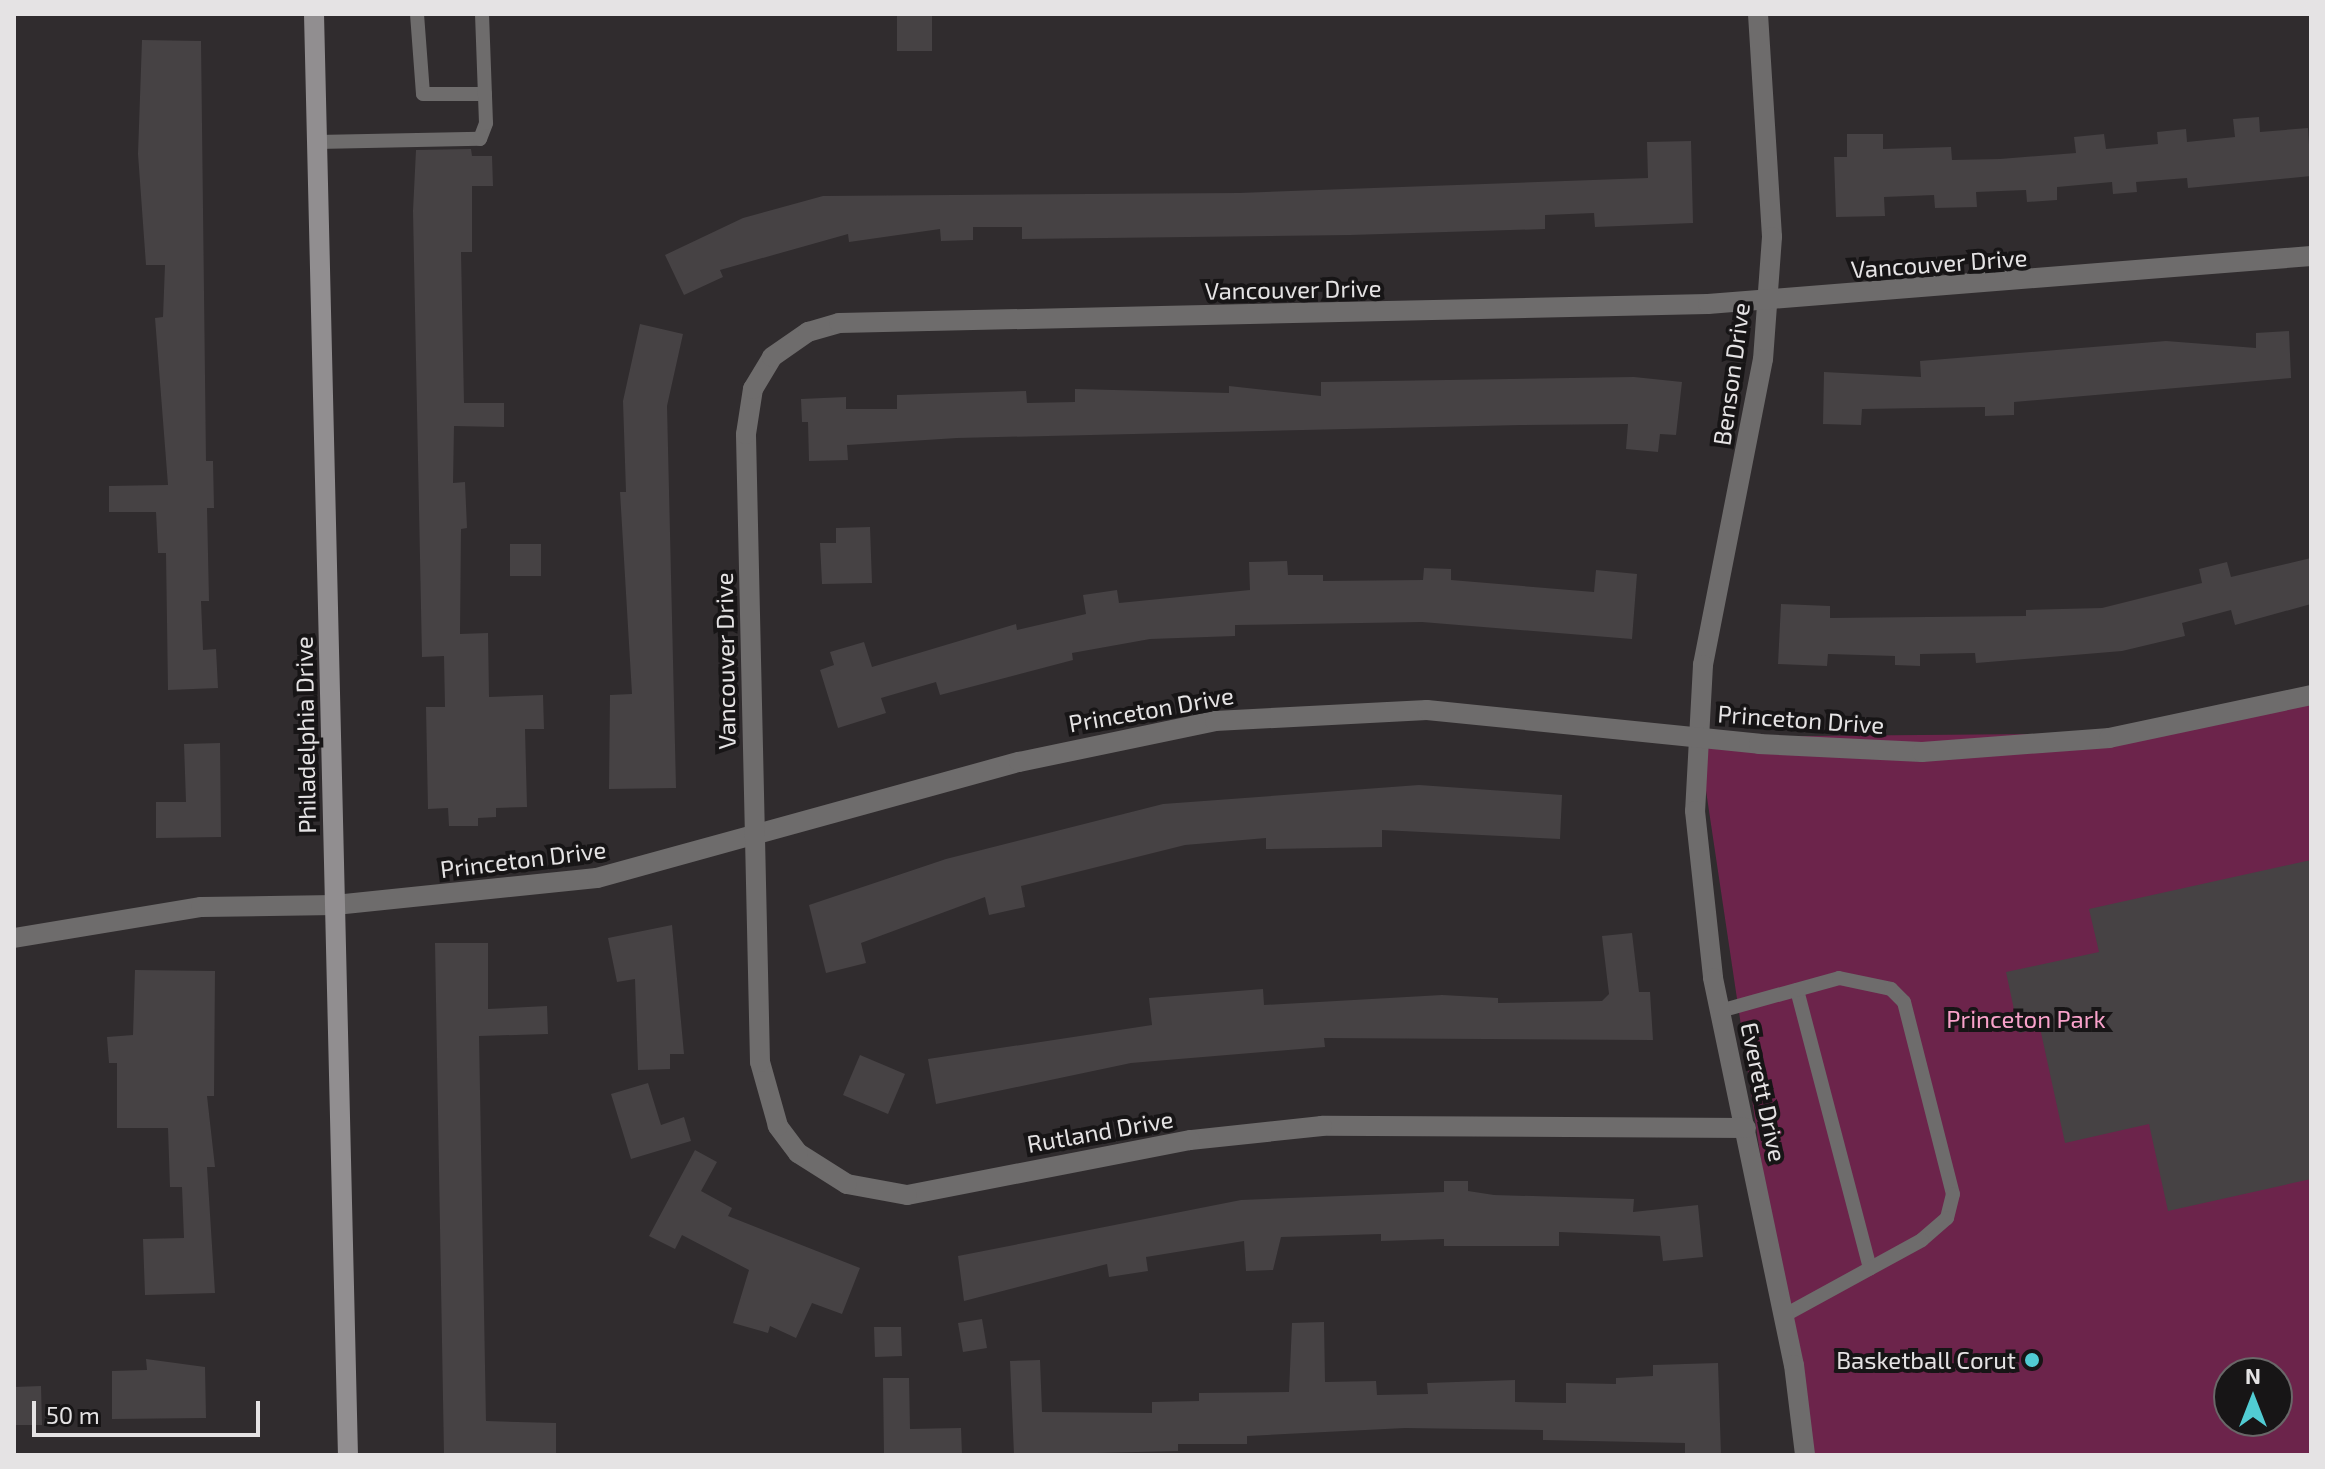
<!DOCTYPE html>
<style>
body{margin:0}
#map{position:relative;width:2325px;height:1469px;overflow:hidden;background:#302c2e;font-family:"Exo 2",sans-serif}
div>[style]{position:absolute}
.green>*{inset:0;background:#6c244b}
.building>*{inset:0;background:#464244}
.lane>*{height:14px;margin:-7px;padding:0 7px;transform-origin:7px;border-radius:7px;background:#6e6c6c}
.street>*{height:20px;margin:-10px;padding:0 10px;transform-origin:10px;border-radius:10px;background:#6e6c6c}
.secondary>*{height:20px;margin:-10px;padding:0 10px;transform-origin:10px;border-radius:10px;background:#918e90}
.dots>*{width:22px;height:22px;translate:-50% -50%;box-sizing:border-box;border:4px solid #171516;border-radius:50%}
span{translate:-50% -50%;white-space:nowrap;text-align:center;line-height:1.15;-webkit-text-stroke:8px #171516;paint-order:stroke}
.street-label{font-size:24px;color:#e5e3e4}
.park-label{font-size:24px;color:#f9a2cb}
.poi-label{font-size:24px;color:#e5e3e4}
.right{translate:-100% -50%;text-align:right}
.frame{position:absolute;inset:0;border:16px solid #e5e3e4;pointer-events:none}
.north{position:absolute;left:2213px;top:1357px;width:80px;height:80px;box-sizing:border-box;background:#171516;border:2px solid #696768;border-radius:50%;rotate:0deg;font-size:22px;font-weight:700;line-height:32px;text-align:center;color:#e5e3e4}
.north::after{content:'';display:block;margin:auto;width:28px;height:36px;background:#51ccd3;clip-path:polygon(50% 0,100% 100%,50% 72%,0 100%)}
.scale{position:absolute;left:32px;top:1401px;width:228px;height:36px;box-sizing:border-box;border:4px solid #e5e3e4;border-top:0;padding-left:10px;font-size:24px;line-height:28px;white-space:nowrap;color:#e5e3e4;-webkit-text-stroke:6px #171516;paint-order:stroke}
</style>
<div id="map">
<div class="green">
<div style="clip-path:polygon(evenodd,2311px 695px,2311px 1455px,1805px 1455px,1698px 737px,2137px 733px,2311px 695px,2229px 1373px,2277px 1373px,2277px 1421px,2229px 1421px,2229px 1373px)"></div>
</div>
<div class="building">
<div style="clip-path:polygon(897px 14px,932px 14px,932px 51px,897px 51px)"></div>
<div style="clip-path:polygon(142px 40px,201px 41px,206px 461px,213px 461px,214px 508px,207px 508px,209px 601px,201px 601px,203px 650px,216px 649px,218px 688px,168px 690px,166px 553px,158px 553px,156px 512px,109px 512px,109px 486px,168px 485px,155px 318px,163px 317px,165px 265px,146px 265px,138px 154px)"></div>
<div style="clip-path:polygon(2259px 117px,2260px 132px,2308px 128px,2311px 176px,2188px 188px,2187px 178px,2136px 182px,2137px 192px,2113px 194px,2112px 182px,2057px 187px,2057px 200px,2027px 202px,2026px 190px,1976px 192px,1977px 207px,1935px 208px,1934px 195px,1884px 197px,1885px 216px,1836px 217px,1834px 157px,1847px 157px,1847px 134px,1883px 134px,1883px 149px,1951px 147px,1952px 160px,2000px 159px,2076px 153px,2074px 137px,2104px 134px,2106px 149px,2158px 144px,2157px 132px,2186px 129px,2187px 142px,2235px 137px,2233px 119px)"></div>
<div style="clip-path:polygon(1691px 141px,1693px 223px,1595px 227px,1594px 213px,1545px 215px,1545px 229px,1350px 235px,1022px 239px,1022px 227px,973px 227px,973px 240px,941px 241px,940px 229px,849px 242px,848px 234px,720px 270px,723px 277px,684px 295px,665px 255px,743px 218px,823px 196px,1239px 193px,1648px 178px,1647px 142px)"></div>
<div style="clip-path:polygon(471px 149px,472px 156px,492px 156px,493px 186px,472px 186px,472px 252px,461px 252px,464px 403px,504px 403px,504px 427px,454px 426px,453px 483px,465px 482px,467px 528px,461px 529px,460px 634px,488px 633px,489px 697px,543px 695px,544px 729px,525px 729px,527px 807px,496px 808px,496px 817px,478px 818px,478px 826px,449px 826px,448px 808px,428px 809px,426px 707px,445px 707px,444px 656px,422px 657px,413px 211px,416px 150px)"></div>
<div style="clip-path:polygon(640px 324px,683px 334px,667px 406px,676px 788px,609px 789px,610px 695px,632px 694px,620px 492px,626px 492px,623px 401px)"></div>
<div style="clip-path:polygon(2289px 331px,2291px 378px,2014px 402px,2014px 415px,1985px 416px,1985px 407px,1862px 409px,1861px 425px,1823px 424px,1824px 372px,1921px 377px,1920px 361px,2166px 341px,2256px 348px,2256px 333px)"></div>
<div style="clip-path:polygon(1634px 377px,1682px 382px,1676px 435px,1660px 434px,1658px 452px,1626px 449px,1628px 424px,1521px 425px,957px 438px,847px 445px,848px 460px,809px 461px,808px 422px,802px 422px,801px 399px,846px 397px,846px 409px,897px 409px,897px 395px,1026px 391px,1027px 403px,1075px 402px,1075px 389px,1229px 393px,1229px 386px,1321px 396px,1321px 382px)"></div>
<div style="clip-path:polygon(870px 527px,872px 583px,822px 584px,820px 543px,836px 543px,836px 528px)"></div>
<div style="clip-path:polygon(510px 544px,541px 544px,541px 576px,510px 576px)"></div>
<div style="clip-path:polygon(2311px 558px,2311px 604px,2235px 625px,2231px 610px,2182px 623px,2185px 636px,2122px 651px,1976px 663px,1975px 653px,1920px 654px,1920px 666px,1895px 665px,1895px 656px,1828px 654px,1827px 666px,1778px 664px,1781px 604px,1830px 606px,1830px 618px,2026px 616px,2026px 610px,2102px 608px,2202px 583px,2199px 569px,2227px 562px,2231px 577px)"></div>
<div style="clip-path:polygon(1287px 561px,1288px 575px,1323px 575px,1323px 581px,1423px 580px,1424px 568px,1451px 569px,1451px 580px,1594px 592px,1596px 570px,1637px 574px,1632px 639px,1422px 622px,1235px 625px,1235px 636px,1150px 639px,1072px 653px,1073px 660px,940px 695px,936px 682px,881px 698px,886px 713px,838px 728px,820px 670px,834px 665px,830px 652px,864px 642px,872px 667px,1016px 624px,1017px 630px,1086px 614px,1083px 595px,1117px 590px,1119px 603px,1250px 590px,1249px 562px)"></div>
<div style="clip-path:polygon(220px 743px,221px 837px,156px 838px,156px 802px,186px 802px,184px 744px)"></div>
<div style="clip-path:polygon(1419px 785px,1562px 795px,1560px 839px,1382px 830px,1382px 847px,1266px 849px,1266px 838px,1185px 845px,1021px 886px,1025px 907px,989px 915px,985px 897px,861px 943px,866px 963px,826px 973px,809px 905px,946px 859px,1163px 804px)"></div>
<div style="clip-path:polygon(2311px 860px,2311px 1179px,2168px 1211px,2149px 1124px,2065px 1143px,2040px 1028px,2019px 1033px,2006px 972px,2099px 952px,2089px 909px)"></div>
<div style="clip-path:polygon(672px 925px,684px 1054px,670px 1054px,670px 1069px,638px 1070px,635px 979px,617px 982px,608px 938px)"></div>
<div style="clip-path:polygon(1632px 933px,1639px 992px,1650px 992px,1653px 1040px,1324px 1038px,1325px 1047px,1131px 1063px,936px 1104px,928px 1059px,1152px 1025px,1149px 998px,1263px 989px,1264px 1005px,1442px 995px,1498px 998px,1498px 1003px,1602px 1001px,1609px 994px,1602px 936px)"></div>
<div style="clip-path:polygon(435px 943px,488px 943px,488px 1009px,547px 1006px,548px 1034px,479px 1036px,486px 1421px,556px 1423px,556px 1454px,444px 1455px)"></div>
<div style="clip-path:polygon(135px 970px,215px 971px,214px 1096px,207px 1096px,215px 1167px,207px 1167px,215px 1293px,145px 1295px,143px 1239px,184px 1238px,182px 1187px,170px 1187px,168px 1128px,117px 1128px,117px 1063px,109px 1063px,107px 1037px,133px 1035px)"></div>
<div style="clip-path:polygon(860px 1055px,905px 1074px,888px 1114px,843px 1095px)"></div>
<div style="clip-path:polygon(648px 1083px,661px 1125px,684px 1117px,691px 1141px,631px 1159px,611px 1094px)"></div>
<div style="clip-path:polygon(695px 1150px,717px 1162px,701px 1191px,732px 1208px,728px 1216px,860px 1268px,842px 1314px,812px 1303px,796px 1338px,770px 1326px,768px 1333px,733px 1323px,749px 1270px,682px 1235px,675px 1249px,649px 1236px)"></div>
<div style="clip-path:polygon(1444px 1181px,1468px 1181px,1468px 1191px,1494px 1195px,1634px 1199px,1633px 1212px,1698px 1205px,1703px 1257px,1663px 1261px,1660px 1236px,1559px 1232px,1559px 1246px,1444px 1246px,1444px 1239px,1381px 1241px,1381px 1234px,1281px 1237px,1273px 1270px,1246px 1271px,1244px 1241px,1146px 1257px,1148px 1271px,1109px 1277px,1107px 1264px,964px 1301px,958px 1256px,1241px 1200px,1444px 1192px)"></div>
<div style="clip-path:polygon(982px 1319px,987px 1348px,963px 1352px,958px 1323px)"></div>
<div style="clip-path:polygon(1324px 1322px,1325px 1382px,1376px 1381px,1377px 1395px,1428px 1394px,1427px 1383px,1515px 1380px,1515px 1402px,1566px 1403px,1566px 1383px,1616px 1384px,1616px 1378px,1653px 1376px,1653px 1365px,1718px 1363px,1721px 1455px,1685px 1455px,1685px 1443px,1543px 1440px,1543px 1430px,1405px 1428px,1247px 1436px,1247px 1444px,1178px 1444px,1178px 1451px,1014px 1455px,1010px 1361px,1040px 1360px,1042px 1412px,1152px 1413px,1152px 1402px,1199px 1401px,1199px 1393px,1289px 1392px,1292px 1323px)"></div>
<div style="clip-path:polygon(874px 1327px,901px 1327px,902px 1356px,875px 1357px)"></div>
<div style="clip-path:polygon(146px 1359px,205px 1367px,206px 1418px,112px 1419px,112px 1371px,147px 1370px)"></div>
<div style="clip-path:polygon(883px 1378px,909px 1378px,910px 1429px,961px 1428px,962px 1455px,884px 1455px)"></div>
<div style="clip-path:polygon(41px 1386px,42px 1425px,14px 1425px,14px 1387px)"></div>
</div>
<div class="lane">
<div style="left:417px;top:14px;width:80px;rotate:85.7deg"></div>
<div style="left:423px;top:94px;width:62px"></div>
<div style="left:317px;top:142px;width:163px;rotate:-1.1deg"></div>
<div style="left:480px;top:139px;width:17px;rotate:-69deg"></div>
<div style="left:486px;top:123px;width:109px;rotate:-92.1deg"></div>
<div style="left:1797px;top:990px;width:288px;rotate:75.3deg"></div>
<div style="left:1720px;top:1011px;width:123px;rotate:-15.5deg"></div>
<div style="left:1839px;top:978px;width:53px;rotate:11.9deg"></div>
<div style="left:1891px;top:989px;width:18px;rotate:45deg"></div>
<div style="left:1904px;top:1002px;width:198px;rotate:75.7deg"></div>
<div style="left:1953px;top:1194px;width:25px;rotate:104deg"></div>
<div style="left:1947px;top:1218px;width:33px;rotate:139deg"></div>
<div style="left:1922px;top:1240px;width:158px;rotate:151.3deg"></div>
</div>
<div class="street">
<div style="left:1758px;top:14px;width:223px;rotate:86.4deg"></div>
<div style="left:1772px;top:237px;width:122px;rotate:94.2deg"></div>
<div style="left:1763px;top:359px;width:312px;rotate:101.1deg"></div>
<div style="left:1703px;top:665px;width:146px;rotate:93.1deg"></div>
<div style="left:1695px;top:811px;width:168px;rotate:83.8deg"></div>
<div style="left:1713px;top:978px;width:395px;rotate:78.2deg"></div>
<div style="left:1794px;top:1365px;width:91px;rotate:83deg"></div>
<div style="left:14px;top:938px;width:190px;rotate:-9.4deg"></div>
<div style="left:201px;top:907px;width:134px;rotate:-0.9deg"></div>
<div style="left:335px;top:905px;width:263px;rotate:-5.9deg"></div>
<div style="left:597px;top:878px;width:438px;rotate:-15.4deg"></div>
<div style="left:1019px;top:762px;width:200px;rotate:-11.8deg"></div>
<div style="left:1215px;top:721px;width:212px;rotate:-3deg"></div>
<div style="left:1427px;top:710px;width:334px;rotate:5.8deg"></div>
<div style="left:1759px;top:744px;width:163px;rotate:2.8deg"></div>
<div style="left:1922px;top:752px;width:188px;rotate:-4.3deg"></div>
<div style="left:2109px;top:738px;width:207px;rotate:-12deg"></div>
<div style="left:1746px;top:1128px;width:424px;rotate:-179.7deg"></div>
<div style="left:1322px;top:1126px;width:133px;rotate:173.9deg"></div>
<div style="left:1190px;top:1140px;width:288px;rotate:169deg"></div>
<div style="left:907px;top:1195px;width:61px;rotate:-169.6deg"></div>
<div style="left:847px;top:1184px;width:58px;rotate:-147.7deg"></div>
<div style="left:798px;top:1153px;width:34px;rotate:-127deg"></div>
<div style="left:778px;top:1126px;width:66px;rotate:-105.7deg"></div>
<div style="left:760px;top:1062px;width:628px;rotate:-91.28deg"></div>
<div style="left:746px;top:434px;width:46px;rotate:-81.2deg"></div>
<div style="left:753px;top:389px;width:37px;rotate:-59deg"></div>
<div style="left:772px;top:357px;width:44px;rotate:-34.8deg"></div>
<div style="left:808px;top:332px;width:32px;rotate:-16deg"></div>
<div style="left:839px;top:323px;width:869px;rotate:-1.25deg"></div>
<div style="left:1708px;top:304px;width:605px;rotate:-4.55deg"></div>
</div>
<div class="secondary">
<div style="left:314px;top:14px;width:1441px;rotate:88.65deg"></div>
</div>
<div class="dots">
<div style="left:2032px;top:1360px;background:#51ccd3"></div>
</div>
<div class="street-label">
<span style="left:1939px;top:263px;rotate:-4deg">Vancouver Drive</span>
<span style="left:1293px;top:289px;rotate:-1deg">Vancouver Drive</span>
<span style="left:1731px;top:374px;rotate:-82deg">Benson Drive</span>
<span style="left:725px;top:661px;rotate:-91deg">Vancouver Drive</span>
<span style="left:1151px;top:709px;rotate:-10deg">Princeton Drive</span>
<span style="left:1801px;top:719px;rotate:4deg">Princeton Drive</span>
<span style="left:305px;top:735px;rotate:-91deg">Philadelphia Drive</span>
<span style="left:523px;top:859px;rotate:-7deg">Princeton Drive</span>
<span style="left:1764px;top:1092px;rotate:78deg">Everett Drive</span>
<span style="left:1100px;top:1131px;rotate:-10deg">Rutland Drive</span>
</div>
<div class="park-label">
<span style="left:2026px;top:1019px">Princeton Park</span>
</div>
<div class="poi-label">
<span class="right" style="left:2016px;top:1360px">Basketball Corut</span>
</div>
<div class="frame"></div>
<div class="north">N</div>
<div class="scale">50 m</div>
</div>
